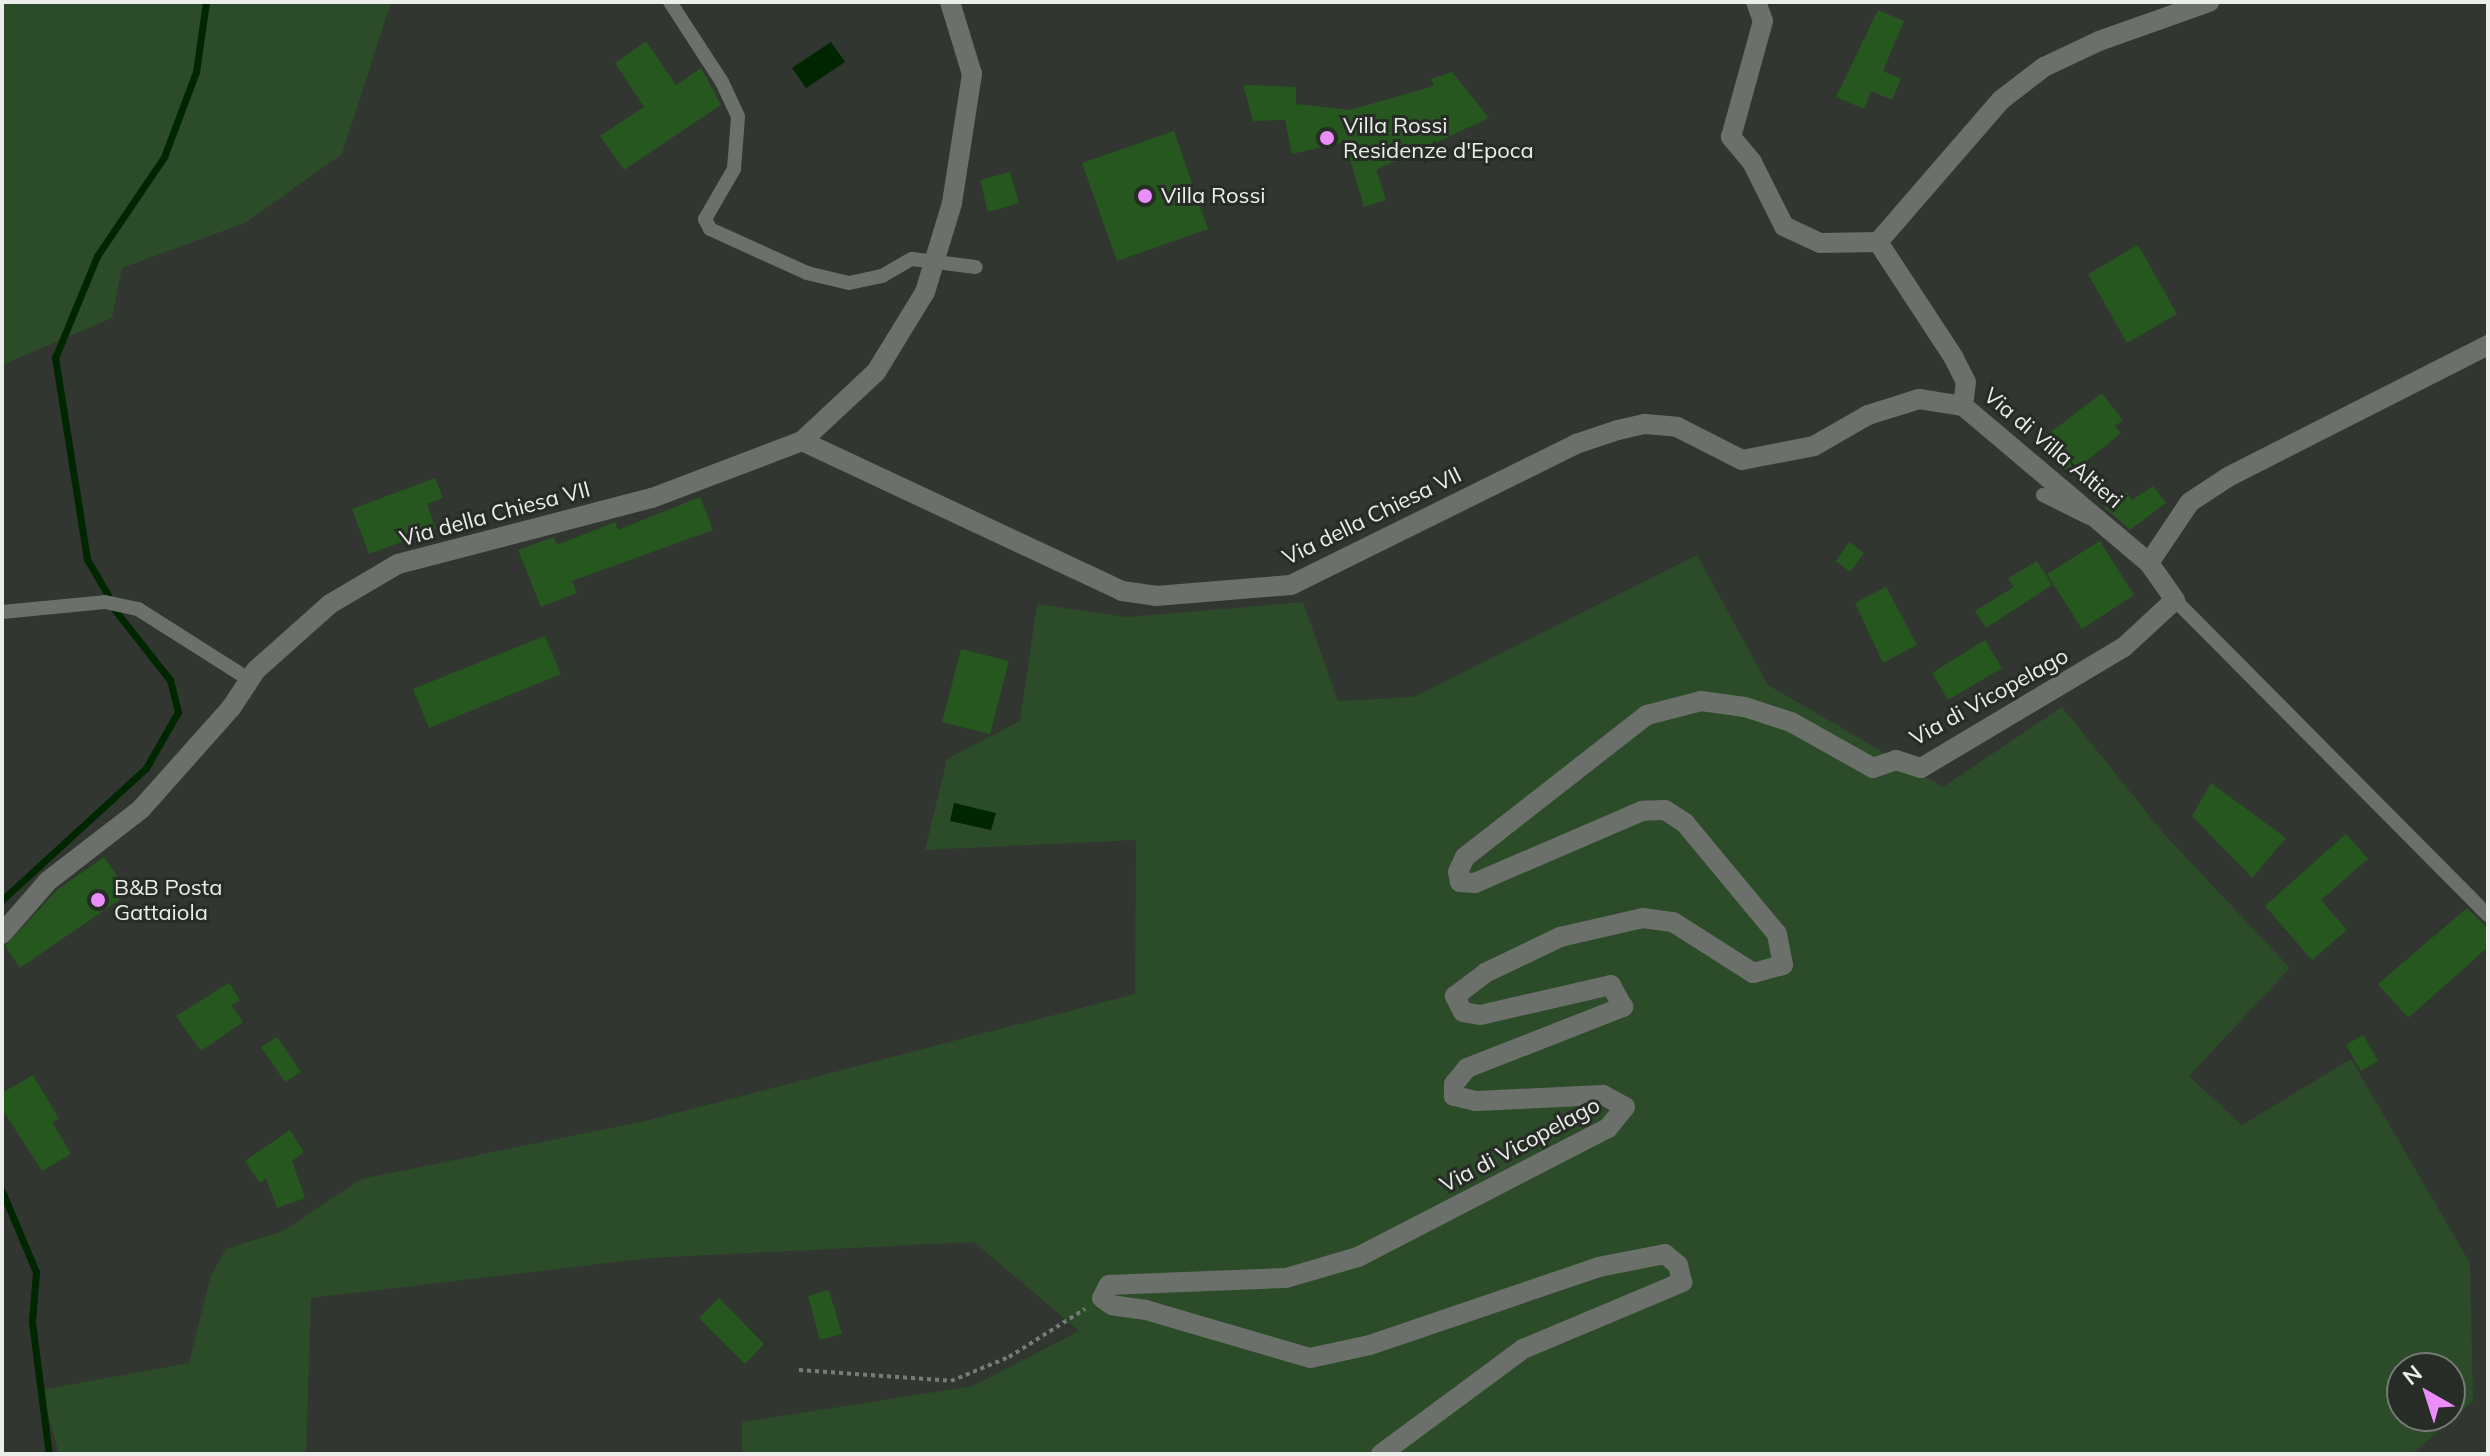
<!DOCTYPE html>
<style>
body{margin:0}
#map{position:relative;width:2490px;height:1456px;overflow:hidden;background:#313630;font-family:Mulish,sans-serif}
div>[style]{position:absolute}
.green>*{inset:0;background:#2c4b29}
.water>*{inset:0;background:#002600}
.stream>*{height:7px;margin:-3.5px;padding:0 3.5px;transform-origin:3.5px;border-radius:3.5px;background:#002600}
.building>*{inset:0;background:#25571f}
.path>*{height:4px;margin-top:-2px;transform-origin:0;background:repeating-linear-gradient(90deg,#777b76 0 4px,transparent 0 8px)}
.lane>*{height:14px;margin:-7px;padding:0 7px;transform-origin:7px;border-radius:7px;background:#6b706a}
.street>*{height:20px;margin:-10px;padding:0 10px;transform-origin:10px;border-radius:10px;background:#6b706a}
.dots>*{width:22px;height:22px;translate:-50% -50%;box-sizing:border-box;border:4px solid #272c26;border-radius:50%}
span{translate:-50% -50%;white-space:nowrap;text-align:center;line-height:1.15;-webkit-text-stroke:6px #272c26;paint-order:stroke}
.poi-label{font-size:22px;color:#ebeeea}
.left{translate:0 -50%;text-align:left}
.street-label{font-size:22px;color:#ebeeea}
.frame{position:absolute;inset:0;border:4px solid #ebeeea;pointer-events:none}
.north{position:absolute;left:2386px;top:1352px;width:80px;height:80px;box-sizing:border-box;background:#272c26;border:2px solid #757a74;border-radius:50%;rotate:321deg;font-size:22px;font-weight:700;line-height:32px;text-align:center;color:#ebeeea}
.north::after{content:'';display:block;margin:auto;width:28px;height:36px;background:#eb8dfb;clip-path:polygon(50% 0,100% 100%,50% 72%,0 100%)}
</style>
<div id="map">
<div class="green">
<div style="clip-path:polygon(2px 2px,391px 2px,342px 154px,245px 223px,122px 268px,112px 318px,2px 365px)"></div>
<div style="clip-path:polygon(evenodd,1697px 555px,1768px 685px,1943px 787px,2062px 707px,2165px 835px,2290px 968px,2189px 1076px,2242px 1125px,2351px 1059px,2470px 1263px,2473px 1401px,2412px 1454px,742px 1454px,742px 1422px,973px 1386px,1079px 1331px,974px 1242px,650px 1258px,311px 1298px,306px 1454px,59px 1454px,41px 1390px,189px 1363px,211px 1275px,226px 1249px,283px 1231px,361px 1179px,645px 1121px,1135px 994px,1136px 840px,925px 850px,947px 759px,1020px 721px,1037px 604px,1127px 617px,1303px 602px,1338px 701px,1414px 697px,1697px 555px,2402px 1368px,2450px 1368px,2450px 1416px,2402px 1416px,2402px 1368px)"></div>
</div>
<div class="water">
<div style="clip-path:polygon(831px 42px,845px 62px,806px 88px,792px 68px)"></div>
<div style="clip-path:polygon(954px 803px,996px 813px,991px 830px,950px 821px)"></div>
</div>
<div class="stream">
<div style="left:108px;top:595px;width:42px;rotate:-120.3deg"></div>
<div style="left:87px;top:559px;width:204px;rotate:-99deg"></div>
<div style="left:55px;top:358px;width:110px;rotate:-67.6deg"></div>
<div style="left:97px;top:256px;width:120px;rotate:-55.9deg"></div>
<div style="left:164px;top:157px;width:91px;rotate:-69.4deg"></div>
<div style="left:196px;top:72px;width:71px;rotate:-81.9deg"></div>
<div style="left:2px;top:900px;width:195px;rotate:-42.5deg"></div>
<div style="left:146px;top:768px;width:64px;rotate:-60.3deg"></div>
<div style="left:178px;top:712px;width:33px;rotate:-104deg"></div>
<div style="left:170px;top:680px;width:89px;rotate:-128.2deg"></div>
<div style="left:2px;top:1191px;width:88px;rotate:67.2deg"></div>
<div style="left:36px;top:1272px;width:50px;rotate:94.6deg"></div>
<div style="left:32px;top:1322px;width:133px;rotate:82.7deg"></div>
</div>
<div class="building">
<div style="clip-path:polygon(1878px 10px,1904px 21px,1883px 71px,1901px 79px,1892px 100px,1871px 91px,1864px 109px,1836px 97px)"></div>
<div style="clip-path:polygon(646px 41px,676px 85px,701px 68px,721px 105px,624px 170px,600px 136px,644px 107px,615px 63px)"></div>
<div style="clip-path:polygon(1452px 72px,1489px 118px,1376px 170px,1386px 200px,1364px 207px,1345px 142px,1292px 154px,1285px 120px,1253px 121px,1243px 85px,1296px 87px,1296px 104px,1350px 110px,1434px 86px,1431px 79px)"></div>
<div style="clip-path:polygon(1174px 131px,1208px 229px,1117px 261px,1082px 163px)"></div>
<div style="clip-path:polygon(1010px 172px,1019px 203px,988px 212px,980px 180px)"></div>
<div style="clip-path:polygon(2138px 245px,2177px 314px,2127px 343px,2088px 274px)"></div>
<div style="clip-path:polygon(2102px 393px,2123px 420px,2115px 426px,2121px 433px,2070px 474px,2038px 442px)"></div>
<div style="clip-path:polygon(435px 478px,443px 498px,427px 504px,436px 529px,369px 554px,352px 509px)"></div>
<div style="clip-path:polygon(2153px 486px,2166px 503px,2130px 530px,2104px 507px,2126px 492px,2132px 500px)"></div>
<div style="clip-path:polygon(700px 497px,713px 530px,572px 581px,577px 593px,541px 607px,518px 550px,554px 537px,557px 545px,615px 522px,618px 530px)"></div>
<div style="clip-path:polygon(2100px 541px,2134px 595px,2082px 629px,2047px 574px)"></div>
<div style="clip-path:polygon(1849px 542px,1864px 553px,1850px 572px,1836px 561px)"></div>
<div style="clip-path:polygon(2037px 561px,2052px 585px,1986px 628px,1975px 611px,2014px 587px,2008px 578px)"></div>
<div style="clip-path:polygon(1886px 587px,1917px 645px,1883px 663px,1855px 603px)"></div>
<div style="clip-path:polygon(545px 636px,561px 674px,429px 728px,413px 689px)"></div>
<div style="clip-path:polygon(1985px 640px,2002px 668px,1948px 700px,1932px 673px)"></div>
<div style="clip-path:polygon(961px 649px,1009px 661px,990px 734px,942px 722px)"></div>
<div style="clip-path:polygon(2211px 783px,2286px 838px,2252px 878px,2192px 816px)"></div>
<div style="clip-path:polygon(2346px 834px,2368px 859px,2321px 900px,2347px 930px,2312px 960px,2265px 906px)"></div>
<div style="clip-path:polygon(104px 857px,129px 893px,20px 968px,5px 946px,57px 890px)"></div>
<div style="clip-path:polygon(2467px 908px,2488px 929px,2488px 947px,2408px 1018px,2378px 984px)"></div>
<div style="clip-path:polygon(229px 983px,240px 1000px,231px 1005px,243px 1022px,201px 1051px,176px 1016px)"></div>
<div style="clip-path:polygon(2363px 1035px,2378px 1061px,2361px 1071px,2346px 1045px)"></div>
<div style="clip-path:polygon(277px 1037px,301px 1072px,285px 1082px,261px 1047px)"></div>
<div style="clip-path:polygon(33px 1075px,59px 1119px,52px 1122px,71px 1154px,42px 1171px,2px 1109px,2px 1093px)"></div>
<div style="clip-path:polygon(290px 1130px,304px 1152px,292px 1161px,305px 1198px,277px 1208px,266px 1178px,260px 1183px,245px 1161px)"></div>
<div style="clip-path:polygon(829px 1290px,842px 1334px,820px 1340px,808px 1296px)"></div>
<div style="clip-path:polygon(719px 1298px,764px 1344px,745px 1364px,699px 1318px)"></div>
</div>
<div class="path">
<div style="left:799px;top:1370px;width:152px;rotate:4.1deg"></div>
<div style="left:951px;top:1381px;width:63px;rotate:-22.5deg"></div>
<div style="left:1009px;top:1357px;width:90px;rotate:-32.3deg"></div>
</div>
<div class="lane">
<div style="left:670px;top:2px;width:95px;rotate:57deg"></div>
<div style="left:722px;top:82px;width:38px;rotate:65deg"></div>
<div style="left:738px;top:117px;width:52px;rotate:94.4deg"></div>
<div style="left:734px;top:169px;width:58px;rotate:120.1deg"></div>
<div style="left:705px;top:219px;width:11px;rotate:63deg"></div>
<div style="left:710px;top:229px;width:107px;rotate:24.4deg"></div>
<div style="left:807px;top:273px;width:43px;rotate:13.4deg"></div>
<div style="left:849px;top:283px;width:34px;rotate:-12deg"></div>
<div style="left:882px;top:276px;width:34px;rotate:-30deg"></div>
<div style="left:912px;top:259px;width:64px;rotate:7.2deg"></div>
<div style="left:2043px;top:495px;width:51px;rotate:26.6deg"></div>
<div style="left:2175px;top:600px;width:444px;rotate:45.2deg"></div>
<div style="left:2px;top:612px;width:103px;rotate:-5.5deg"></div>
<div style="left:105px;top:602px;width:34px;rotate:12deg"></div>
<div style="left:138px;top:609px;width:133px;rotate:32.4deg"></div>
</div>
<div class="street">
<div style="left:1878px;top:242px;width:188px;rotate:-49.1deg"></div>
<div style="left:2001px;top:100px;width:54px;rotate:-37.5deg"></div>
<div style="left:2044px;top:67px;width:61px;rotate:-25.3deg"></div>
<div style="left:2099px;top:41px;width:117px;rotate:-19.5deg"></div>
<div style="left:802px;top:441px;width:353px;rotate:25.1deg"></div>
<div style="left:1122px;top:591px;width:34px;rotate:8deg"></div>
<div style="left:1156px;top:596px;width:135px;rotate:-4.7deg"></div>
<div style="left:1291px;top:585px;width:318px;rotate:-26.3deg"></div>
<div style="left:1576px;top:444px;width:44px;rotate:-18.4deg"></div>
<div style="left:1618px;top:430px;width:28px;rotate:-13deg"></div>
<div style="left:1645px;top:424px;width:32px;rotate:5deg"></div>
<div style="left:1677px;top:427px;width:73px;rotate:26.9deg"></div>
<div style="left:1742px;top:460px;width:73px;rotate:-11deg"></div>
<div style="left:1814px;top:446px;width:62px;rotate:-29.9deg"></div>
<div style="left:1868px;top:415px;width:53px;rotate:-17.4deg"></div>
<div style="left:1919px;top:399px;width:45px;rotate:9deg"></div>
<div style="left:2149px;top:563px;width:73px;rotate:-56.1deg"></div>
<div style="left:2190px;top:502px;width:45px;rotate:-33.3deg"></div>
<div style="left:2228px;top:477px;width:292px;rotate:-26.9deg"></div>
<div style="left:2px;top:934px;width:70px;rotate:-49deg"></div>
<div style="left:48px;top:881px;width:118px;rotate:-37.7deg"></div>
<div style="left:141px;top:809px;width:135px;rotate:-48.3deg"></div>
<div style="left:231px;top:708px;width:45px;rotate:-56.7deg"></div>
<div style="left:256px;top:670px;width:99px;rotate:-41.7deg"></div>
<div style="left:330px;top:604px;width:79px;rotate:-30.5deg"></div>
<div style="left:398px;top:564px;width:262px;rotate:-14.6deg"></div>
<div style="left:652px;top:498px;width:160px;rotate:-20.8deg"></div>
<div style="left:802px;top:441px;width:101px;rotate:-43deg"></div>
<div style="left:876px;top:372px;width:94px;rotate:-58.5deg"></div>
<div style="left:925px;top:292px;width:93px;rotate:-73.1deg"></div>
<div style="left:952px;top:203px;width:131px;rotate:-81.2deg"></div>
<div style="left:972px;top:74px;width:75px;rotate:-107deg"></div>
<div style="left:1381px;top:1454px;width:177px;rotate:-36.5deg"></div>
<div style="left:1523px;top:1349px;width:173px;rotate:-22.8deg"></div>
<div style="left:1682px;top:1282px;width:17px;rotate:-103deg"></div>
<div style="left:1678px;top:1265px;width:17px;rotate:-140deg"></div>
<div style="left:1665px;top:1254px;width:67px;rotate:168.9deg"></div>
<div style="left:1599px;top:1267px;width:242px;rotate:161.2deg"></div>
<div style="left:1370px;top:1345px;width:61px;rotate:167.8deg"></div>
<div style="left:1310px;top:1358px;width:171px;rotate:-163.7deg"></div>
<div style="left:1146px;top:1310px;width:34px;rotate:-172deg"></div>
<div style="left:1112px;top:1305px;width:12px;rotate:-145deg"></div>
<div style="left:1102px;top:1298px;width:15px;rotate:-62deg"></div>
<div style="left:1109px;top:1285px;width:177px;rotate:-2.3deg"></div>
<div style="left:1286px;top:1278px;width:75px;rotate:-16.3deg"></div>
<div style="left:1358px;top:1257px;width:281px;rotate:-27.3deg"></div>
<div style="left:1608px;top:1128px;width:27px;rotate:-51deg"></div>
<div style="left:1625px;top:1107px;width:25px;rotate:-151deg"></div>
<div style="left:1603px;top:1095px;width:127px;rotate:177.3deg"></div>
<div style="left:1476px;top:1101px;width:23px;rotate:-167deg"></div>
<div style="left:1454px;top:1096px;width:12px;rotate:-90deg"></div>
<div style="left:1454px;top:1084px;width:21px;rotate:-51deg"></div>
<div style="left:1467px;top:1068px;width:168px;rotate:-21.4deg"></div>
<div style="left:1623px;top:1007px;width:25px;rotate:-119deg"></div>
<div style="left:1611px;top:985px;width:134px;rotate:167.1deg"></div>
<div style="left:1480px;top:1015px;width:17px;rotate:-170deg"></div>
<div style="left:1463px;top:1012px;width:18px;rotate:-117deg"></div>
<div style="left:1455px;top:996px;width:38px;rotate:-37deg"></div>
<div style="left:1485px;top:973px;width:83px;rotate:-25.6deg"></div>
<div style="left:1560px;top:937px;width:85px;rotate:-12.9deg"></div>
<div style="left:1643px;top:918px;width:30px;rotate:8deg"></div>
<div style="left:1673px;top:922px;width:95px;rotate:32.5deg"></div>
<div style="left:1753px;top:973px;width:31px;rotate:-15deg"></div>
<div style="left:1783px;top:965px;width:32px;rotate:-101deg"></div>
<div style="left:1777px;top:934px;width:144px;rotate:-129.7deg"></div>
<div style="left:1685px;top:823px;width:24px;rotate:-147deg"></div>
<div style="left:1665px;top:810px;width:23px;rotate:178deg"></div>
<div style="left:1642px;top:811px;width:182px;rotate:156.7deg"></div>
<div style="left:1475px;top:883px;width:15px;rotate:-176deg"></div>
<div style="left:1460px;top:882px;width:10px;rotate:-101deg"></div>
<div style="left:1458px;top:872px;width:17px;rotate:-65deg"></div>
<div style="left:1465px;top:857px;width:231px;rotate:-38deg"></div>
<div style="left:1647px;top:715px;width:56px;rotate:-14.5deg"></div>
<div style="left:1701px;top:701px;width:44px;rotate:7.8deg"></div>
<div style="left:1745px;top:707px;width:48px;rotate:18.1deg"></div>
<div style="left:1791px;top:722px;width:94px;rotate:29.3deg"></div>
<div style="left:1873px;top:768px;width:24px;rotate:-19deg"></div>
<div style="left:1896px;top:760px;width:26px;rotate:18deg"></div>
<div style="left:1921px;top:768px;width:236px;rotate:-30.8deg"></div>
<div style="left:2124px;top:647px;width:69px;rotate:-42.7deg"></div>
<div style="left:2175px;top:600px;width:45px;rotate:-125.1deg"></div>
<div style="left:2149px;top:563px;width:243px;rotate:-139.8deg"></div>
<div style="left:1963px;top:406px;width:24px;rotate:-83deg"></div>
<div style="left:1966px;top:382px;width:27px;rotate:-117deg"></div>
<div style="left:1954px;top:358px;width:139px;rotate:-123.2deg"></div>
<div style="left:1878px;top:242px;width:58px;rotate:179deg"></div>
<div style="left:1820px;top:243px;width:40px;rotate:-155deg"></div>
<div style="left:1784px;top:226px;width:72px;rotate:-116.6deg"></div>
<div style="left:1752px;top:162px;width:33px;rotate:-130deg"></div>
<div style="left:1731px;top:137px;width:120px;rotate:-74.6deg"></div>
<div style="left:1763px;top:21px;width:20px;rotate:-110deg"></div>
</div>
<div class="dots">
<div style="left:1327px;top:138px;background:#eb8dfb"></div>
<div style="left:1145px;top:196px;background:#eb8dfb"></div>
<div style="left:98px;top:900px;background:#eb8dfb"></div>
</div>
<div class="poi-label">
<span class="left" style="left:1343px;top:138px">Villa Rossi<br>Residenze d'Epoca</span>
<span class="left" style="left:1161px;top:196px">Villa Rossi</span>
<span class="left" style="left:114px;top:900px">B&amp;B Posta<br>Gattaiola</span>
</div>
<div class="street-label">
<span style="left:2053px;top:448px;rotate:40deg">Via di Villa Altieri</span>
<span style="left:495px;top:514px;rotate:-15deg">Via della Chiesa VII</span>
<span style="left:1372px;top:516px;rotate:-26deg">Via della Chiesa VII</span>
<span style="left:1989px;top:697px;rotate:-29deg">Via di Vicopelago</span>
<span style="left:1520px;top:1145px;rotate:-28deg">Via di Vicopelago</span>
</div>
<div class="frame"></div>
<div class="north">N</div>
</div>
